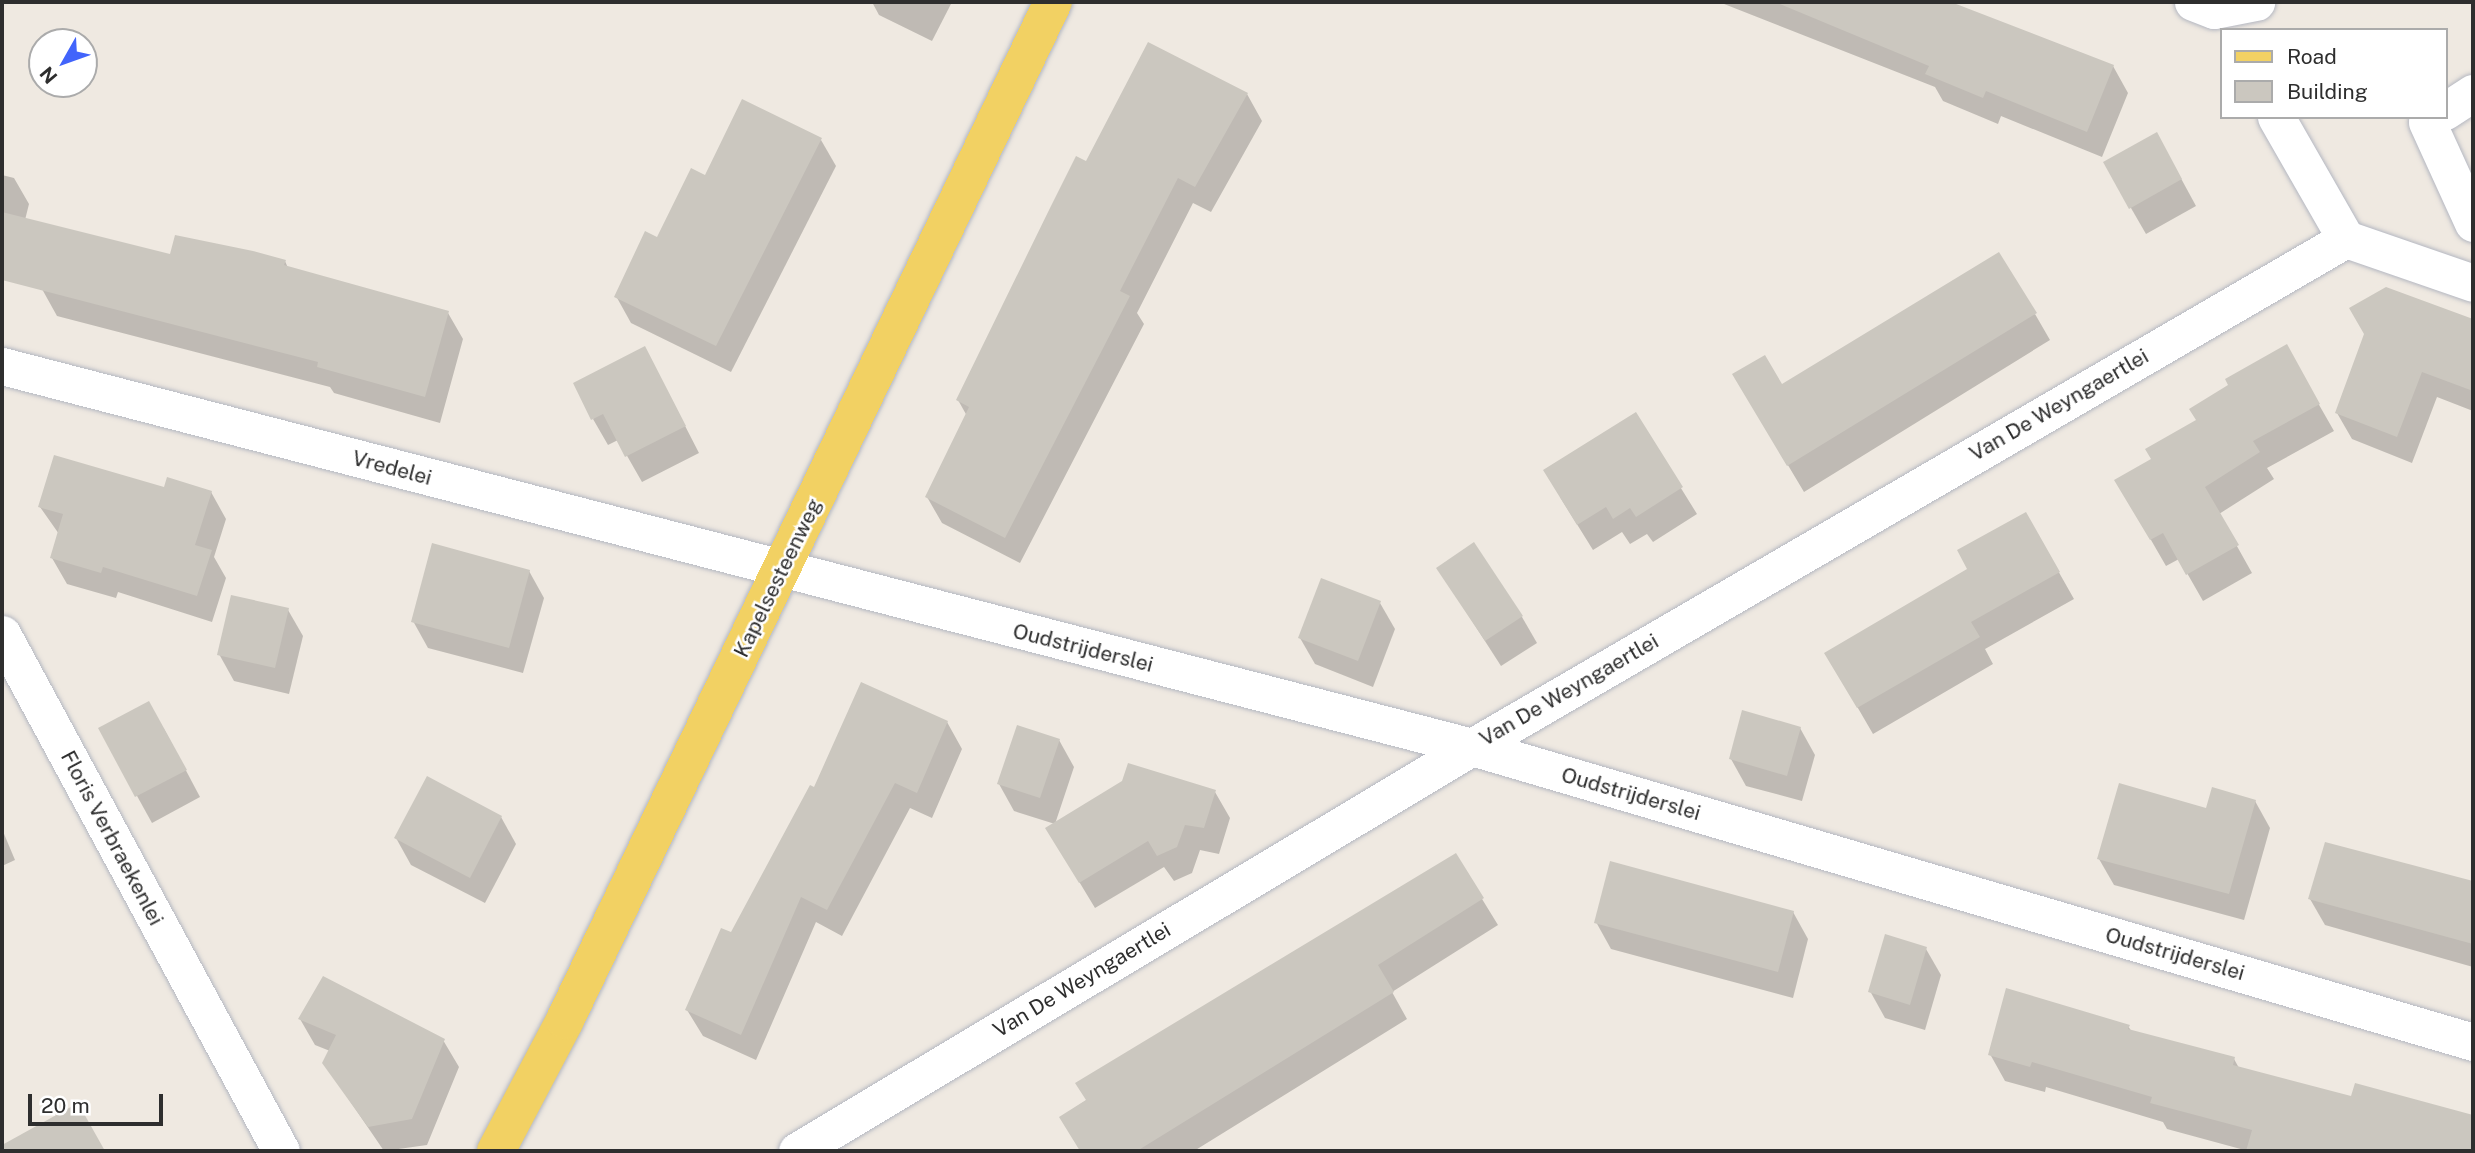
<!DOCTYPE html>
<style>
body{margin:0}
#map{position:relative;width:2475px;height:1153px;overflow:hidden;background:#efe9e1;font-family:"Public Sans",sans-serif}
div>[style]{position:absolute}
.shadow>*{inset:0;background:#0003}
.building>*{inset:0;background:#cbc7bf}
.roads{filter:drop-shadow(0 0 2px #b4b7c1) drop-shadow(0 0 2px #b4b7c1)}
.minor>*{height:37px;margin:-18.5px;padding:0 18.5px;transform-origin:18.5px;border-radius:18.5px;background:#fff}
.primary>*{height:38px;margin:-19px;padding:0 19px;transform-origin:19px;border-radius:19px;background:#f2d163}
span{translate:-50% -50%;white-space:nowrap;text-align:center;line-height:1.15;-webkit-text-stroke:5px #fff;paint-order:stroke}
.street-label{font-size:21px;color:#2e2e2e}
.frame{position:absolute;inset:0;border:4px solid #2e2e2e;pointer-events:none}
.legend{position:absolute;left:2220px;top:28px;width:228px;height:91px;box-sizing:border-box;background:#fff;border:2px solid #ababab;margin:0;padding:9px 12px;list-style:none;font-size:21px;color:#2e2e2e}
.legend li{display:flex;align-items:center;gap:14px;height:35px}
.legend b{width:35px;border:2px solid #ababab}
.north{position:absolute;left:28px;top:28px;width:70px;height:70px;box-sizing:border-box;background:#fff;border:2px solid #ababab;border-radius:50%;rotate:230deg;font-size:19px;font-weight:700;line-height:28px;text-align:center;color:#2e2e2e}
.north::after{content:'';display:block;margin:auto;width:24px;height:32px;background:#4264fb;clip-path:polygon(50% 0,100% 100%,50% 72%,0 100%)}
.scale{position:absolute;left:28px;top:1094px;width:135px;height:32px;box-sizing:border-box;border:4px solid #2e2e2e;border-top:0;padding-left:9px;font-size:21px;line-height:24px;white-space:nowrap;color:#2e2e2e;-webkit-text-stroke:5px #fff;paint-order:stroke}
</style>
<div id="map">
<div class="shadow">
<div style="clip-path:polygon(872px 2px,952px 2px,932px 41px,879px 15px)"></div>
<div style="clip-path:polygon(1719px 2px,1946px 2px,2113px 66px,2128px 93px,2102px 157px,2001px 116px,1998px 124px,1943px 101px,1935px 87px)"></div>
<div style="clip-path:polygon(1247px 94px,1262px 121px,1211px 212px,1193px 203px,1137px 313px,1144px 324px,1020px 563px,942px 523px,927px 497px,967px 416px,958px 400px,1087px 164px)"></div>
<div style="clip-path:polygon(821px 140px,836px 166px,731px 372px,631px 323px,616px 296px,706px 178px)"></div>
<div style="clip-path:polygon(2171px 160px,2196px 206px,2146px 234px,2105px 163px)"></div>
<div style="clip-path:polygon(2px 175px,14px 178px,29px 204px,25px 220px,172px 256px,285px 261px,288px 268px,448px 313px,463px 339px,440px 423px,334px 393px,330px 387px,57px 316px,42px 289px,44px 279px,2px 268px)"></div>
<div style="clip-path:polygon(2386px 289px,2473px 322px,2473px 411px,2437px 397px,2412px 463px,2352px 439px,2337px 413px)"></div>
<div style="clip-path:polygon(2035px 314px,2050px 340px,1804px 492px,1734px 375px,1782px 387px)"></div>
<div style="clip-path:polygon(2286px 347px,2334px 431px,2267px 468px,2274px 479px,2219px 514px,2252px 573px,2203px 601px,2179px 559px,2166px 566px,2117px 481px,2153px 460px)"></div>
<div style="clip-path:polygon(645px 348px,699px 453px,642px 482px,618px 440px,608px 445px,593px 419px)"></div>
<div style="clip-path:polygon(1635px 414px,1697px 514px,1653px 542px,1647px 534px,1630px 544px,1622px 532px,1593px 550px,1560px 497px)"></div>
<div style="clip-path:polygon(165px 489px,211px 492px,226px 519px,214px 557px,226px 578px,212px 622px,118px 592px,116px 598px,67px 584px,52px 558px,59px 534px,40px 507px)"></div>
<div style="clip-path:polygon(2026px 514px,2074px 599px,1985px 649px,1993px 664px,1873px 734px,1826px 653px,1970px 570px)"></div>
<div style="clip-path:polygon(1438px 568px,1522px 617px,1537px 643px,1501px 666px)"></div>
<div style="clip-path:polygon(529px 571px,544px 598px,523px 673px,428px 648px,413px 621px)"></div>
<div style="clip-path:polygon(1380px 603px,1395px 629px,1373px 687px,1315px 664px,1300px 638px)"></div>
<div style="clip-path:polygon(288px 610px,303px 636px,289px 694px,234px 681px,219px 654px)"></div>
<div style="clip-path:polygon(947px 722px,962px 749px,932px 818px,910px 808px,842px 936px,816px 922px,756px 1060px,703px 1036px,687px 1010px,815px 790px)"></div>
<div style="clip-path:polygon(1800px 728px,1815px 755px,1802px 801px,1746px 786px,1731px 759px)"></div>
<div style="clip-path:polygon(100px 729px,164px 729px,200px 797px,152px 823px)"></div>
<div style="clip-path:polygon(1059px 740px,1074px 767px,1055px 824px,1014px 811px,999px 784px)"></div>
<div style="clip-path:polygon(1215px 792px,1230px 818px,1219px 854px,1200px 850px,1192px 873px,1174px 881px,1164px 867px,1095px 908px,1063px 855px)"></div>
<div style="clip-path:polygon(2255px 801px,2270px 828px,2244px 920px,2114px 885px,2099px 859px)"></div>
<div style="clip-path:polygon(501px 817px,516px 844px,485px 903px,411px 865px,396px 838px)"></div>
<div style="clip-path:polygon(2px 829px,15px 860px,2px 866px)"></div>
<div style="clip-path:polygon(2326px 844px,2473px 884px,2473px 967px,2325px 925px,2310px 899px)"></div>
<div style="clip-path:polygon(1455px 855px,1498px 925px,1392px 992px,1407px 1019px,1194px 1151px,1081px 1151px,1061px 1117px)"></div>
<div style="clip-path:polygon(1793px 912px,1808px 939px,1793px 998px,1611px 949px,1596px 922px)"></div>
<div style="clip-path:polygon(1926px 949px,1941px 975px,1925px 1030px,1885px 1018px,1870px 991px)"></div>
<div style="clip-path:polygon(300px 1019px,443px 1040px,459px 1067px,427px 1145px,384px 1151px,324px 1063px,330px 1051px,315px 1045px)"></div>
<div style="clip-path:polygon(2128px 1026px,2132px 1032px,2234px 1059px,2239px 1068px,2352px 1099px,2473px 1123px,2473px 1151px,2248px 1151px,2167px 1129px,2163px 1122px,2046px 1087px,2045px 1092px,2005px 1081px,1990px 1054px)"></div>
</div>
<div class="building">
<div style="clip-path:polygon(1775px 2px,1951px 2px,2114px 65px,2087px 132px,1986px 91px,1983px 98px,1925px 74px,1929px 66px)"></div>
<div style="clip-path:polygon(1148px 42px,1248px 93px,1195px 187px,1178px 178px,1120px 291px,1130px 296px,1005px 538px,925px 497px,969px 407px,956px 400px,1050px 208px,1076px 156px,1086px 161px)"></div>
<div style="clip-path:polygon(742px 99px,822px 138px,716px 346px,614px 297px,645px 231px,657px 237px,691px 168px,705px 175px)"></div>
<div style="clip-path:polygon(2157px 132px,2182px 179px,2129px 209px,2103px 162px)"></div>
<div style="clip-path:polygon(2px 212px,170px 254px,175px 235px,253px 251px,286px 260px,284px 265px,449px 311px,425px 397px,317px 367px,318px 362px,2px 280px)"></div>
<div style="clip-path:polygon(1999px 252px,2037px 313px,1787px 466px,1732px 374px,1765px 355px,1782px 384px)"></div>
<div style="clip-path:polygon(2386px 287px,2473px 319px,2473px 391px,2422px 372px,2397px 437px,2335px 413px,2364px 334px,2349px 308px)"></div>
<div style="clip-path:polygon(2287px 344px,2320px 404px,2253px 441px,2260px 452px,2205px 487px,2239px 545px,2186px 575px,2163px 533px,2150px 540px,2114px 480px,2151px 459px,2145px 449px,2196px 420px,2189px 409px,2228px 385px,2225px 379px)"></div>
<div style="clip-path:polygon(645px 346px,686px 426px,625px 457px,603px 414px,591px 420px,573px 383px)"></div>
<div style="clip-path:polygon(1636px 412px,1683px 487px,1636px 517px,1630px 508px,1613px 519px,1606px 507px,1577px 525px,1543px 470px)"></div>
<div style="clip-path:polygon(54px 455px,164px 487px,167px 477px,212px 491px,195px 545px,212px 550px,197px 596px,103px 567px,101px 573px,50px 558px,63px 514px,38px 507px)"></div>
<div style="clip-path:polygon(2026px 512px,2060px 572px,1971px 622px,1980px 637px,1857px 708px,1824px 653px,1967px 569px,1957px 550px)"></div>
<div style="clip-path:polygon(1474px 542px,1523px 616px,1485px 641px,1436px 568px)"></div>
<div style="clip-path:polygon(432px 543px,530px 570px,509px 648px,411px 622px)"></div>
<div style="clip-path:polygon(1321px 578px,1381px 601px,1358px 661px,1298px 638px)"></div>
<div style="clip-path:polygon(231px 595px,289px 608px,275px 668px,217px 655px)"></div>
<div style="clip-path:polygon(861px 682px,948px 721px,917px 793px,895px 783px,827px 910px,801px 897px,741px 1035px,685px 1010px,721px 928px,731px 932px,810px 785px,814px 787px)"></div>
<div style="clip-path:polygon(149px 701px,187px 770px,135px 797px,98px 728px)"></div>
<div style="clip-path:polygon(1742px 710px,1801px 727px,1787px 776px,1729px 759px)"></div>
<div style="clip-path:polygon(1017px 725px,1060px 739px,1040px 798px,997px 784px)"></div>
<div style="clip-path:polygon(1128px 763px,1216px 790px,1204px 828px,1185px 825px,1177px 847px,1157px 856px,1148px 841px,1079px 883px,1045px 828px,1122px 781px)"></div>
<div style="clip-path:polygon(427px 776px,502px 816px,470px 878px,394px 838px)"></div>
<div style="clip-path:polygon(2119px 783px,2206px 808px,2212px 787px,2256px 800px,2229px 894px,2097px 859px)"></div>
<div style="clip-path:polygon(2325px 842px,2473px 881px,2473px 944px,2308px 899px)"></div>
<div style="clip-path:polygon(1456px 853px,1484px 898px,1378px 965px,1394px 992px,1137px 1151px,1080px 1151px,1059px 1117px,1086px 1100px,1075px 1083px)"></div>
<div style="clip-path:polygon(1610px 861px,1794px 911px,1778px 972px,1594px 923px)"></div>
<div style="clip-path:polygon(1885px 934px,1927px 947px,1910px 1005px,1868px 992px)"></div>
<div style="clip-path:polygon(323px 976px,445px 1039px,412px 1119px,368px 1127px,322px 1063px,336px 1035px,298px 1019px)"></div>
<div style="clip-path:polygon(2006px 988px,2130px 1025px,2128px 1029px,2235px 1057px,2233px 1065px,2351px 1096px,2355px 1083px,2473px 1115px,2473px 1151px,2246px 1151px,2252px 1130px,2150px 1103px,2152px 1097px,2032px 1062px,2030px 1067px,1988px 1055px)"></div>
<div style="clip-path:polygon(78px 1103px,105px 1151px,2px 1151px,2px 1145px)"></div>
</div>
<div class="roads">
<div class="minor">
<div style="left:2193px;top:2px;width:22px;rotate:21deg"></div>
<div style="left:2214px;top:10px;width:43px;rotate:-10.8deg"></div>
<div style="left:2445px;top:111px;width:33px;rotate:-33deg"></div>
<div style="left:2276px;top:117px;width:141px;rotate:60.2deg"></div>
<div style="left:2435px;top:117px;width:9px;rotate:148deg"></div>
<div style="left:2427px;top:122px;width:111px;rotate:65.5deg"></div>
<div style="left:2346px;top:239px;width:134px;rotate:19.1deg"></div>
<div style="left:2px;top:366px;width:1519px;rotate:14.53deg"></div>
<div style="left:1472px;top:747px;width:1044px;rotate:16.42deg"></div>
<div style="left:2px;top:634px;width:587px;rotate:61.65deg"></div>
<div style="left:797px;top:1151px;width:787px;rotate:-30.9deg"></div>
<div style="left:1472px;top:747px;width:1011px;rotate:-30.17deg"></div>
</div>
<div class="primary">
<div style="left:496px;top:1151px;width:148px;rotate:-62.2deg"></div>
<div style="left:565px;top:1020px;width:1129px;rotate:-64.39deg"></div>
</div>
</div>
<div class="street-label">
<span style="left:2059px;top:405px;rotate:-30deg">Van De Weyngaertlei</span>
<span style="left:392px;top:468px;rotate:15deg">Vredelei</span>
<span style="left:778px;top:578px;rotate:-64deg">Kapelsesteenweg</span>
<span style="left:1083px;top:648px;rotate:14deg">Oudstrijderslei</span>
<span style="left:1569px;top:690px;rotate:-30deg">Van De Weyngaertlei</span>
<span style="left:1631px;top:794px;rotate:16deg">Oudstrijderslei</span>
<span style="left:112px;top:838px;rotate:62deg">Floris Verbraekenlei</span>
<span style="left:2175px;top:954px;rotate:16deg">Oudstrijderslei</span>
<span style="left:1082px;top:980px;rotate:-31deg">Van De Weyngaertlei</span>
</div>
<div class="frame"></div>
<ul class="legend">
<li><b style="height:9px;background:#f2d163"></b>Road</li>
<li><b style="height:19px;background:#cbc7bf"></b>Building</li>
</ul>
<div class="north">N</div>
<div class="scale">20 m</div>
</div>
